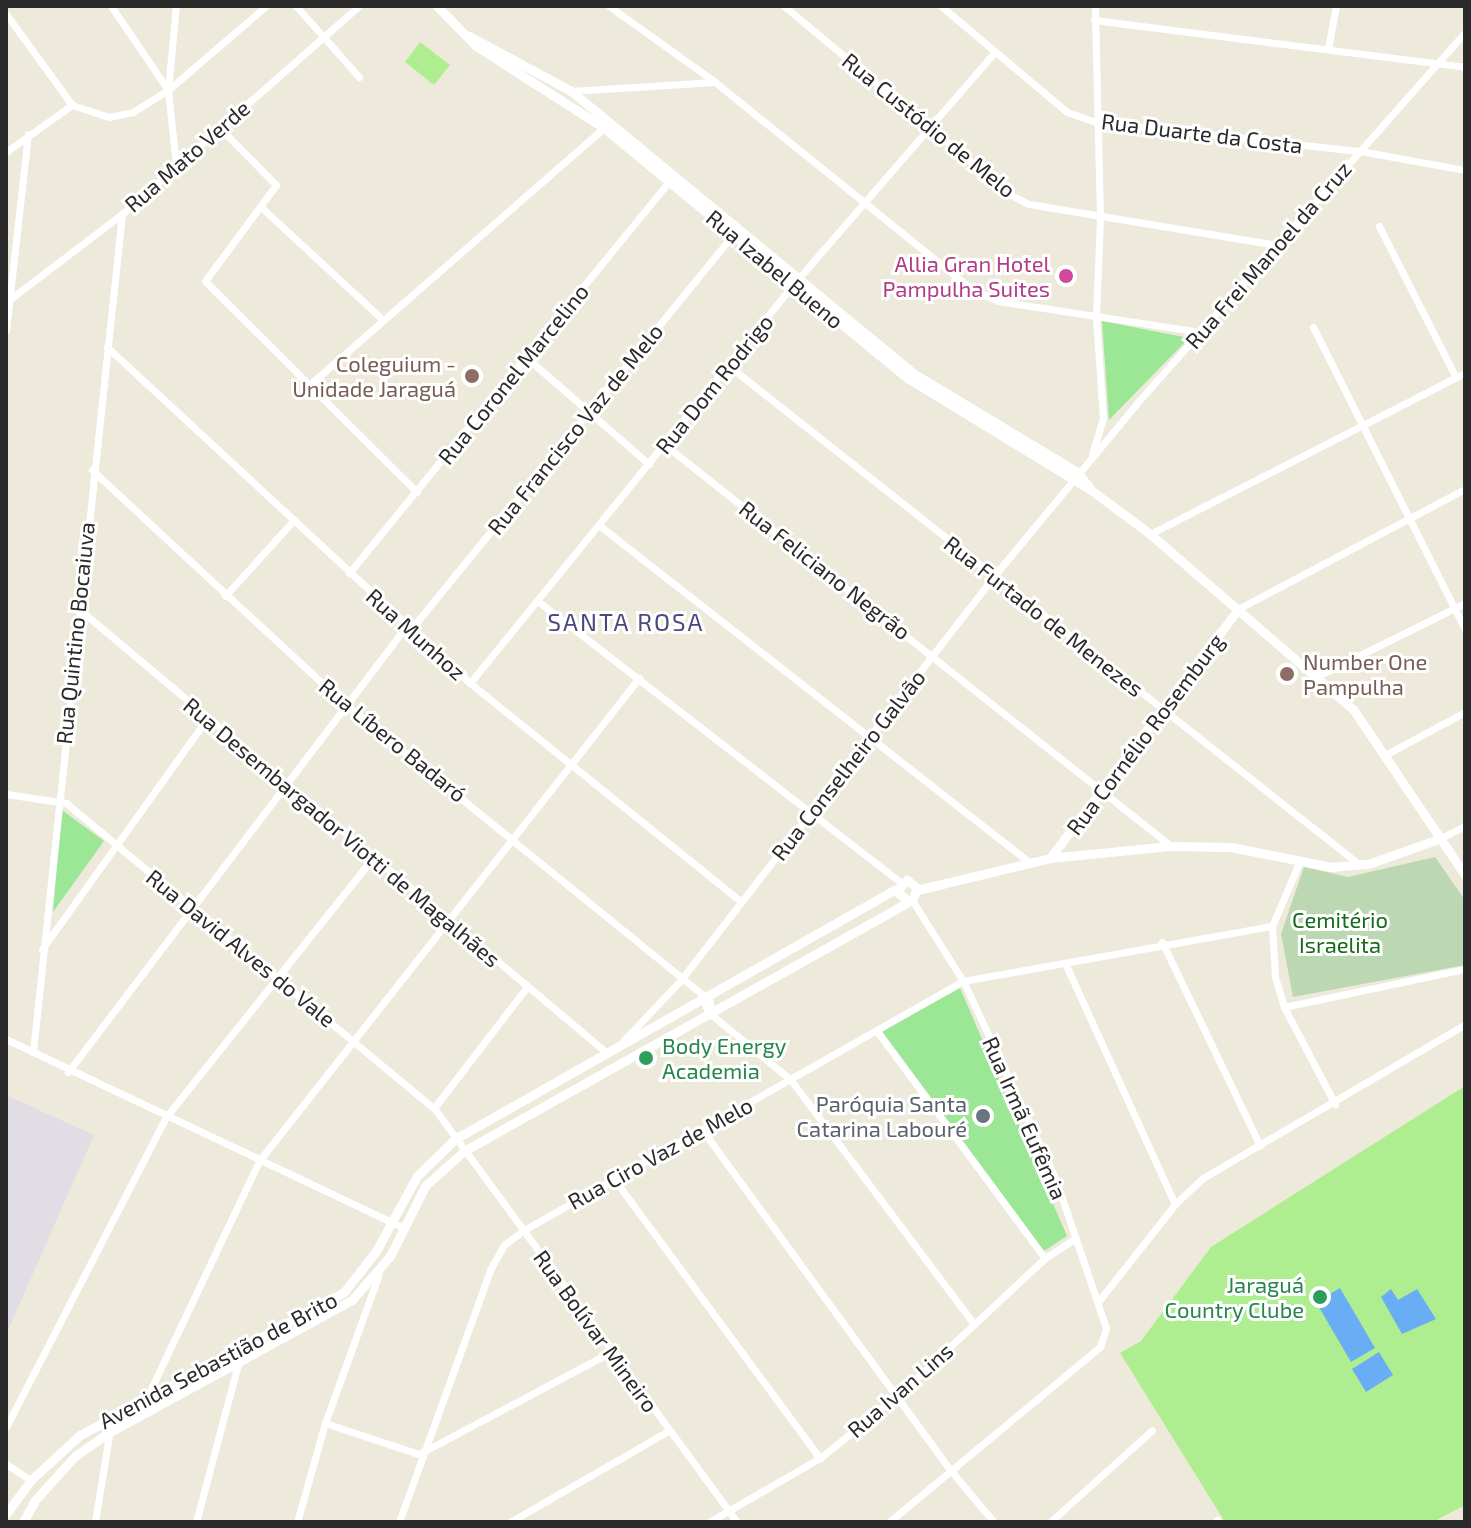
<!DOCTYPE html>
<meta charset="utf-8">
<style>
body{margin:0}
#map{position:relative;width:1471px;height:1528px;overflow:hidden;background:#edeadc;font-family:"Exo 2",sans-serif}
div>[style]{position:absolute}
.industrial>*{inset:0;background:#e1dde5}
.green>*{inset:0;background:#9ce795}
.cemetery>*{inset:0;background:#bbd8b2}
.pitch>*{inset:0;background:#afee90}
.water>*{inset:0;background:#69adf5}
.minor>*{height:7px;margin:-3.5px;padding:0 3.5px;transform-origin:3.5px;border-radius:3.5px;background:#fff}
.tertiary>*{height:9px;margin:-4.5px;padding:0 4.5px;transform-origin:4.5px;border-radius:4.5px;background:#fff}
.dots>*{width:22px;height:22px;translate:-50% -50%;box-sizing:border-box;border:4px solid #fff;border-radius:50%}
span{translate:-50% -50%;white-space:nowrap;text-align:center;line-height:1.15;-webkit-text-stroke:6px #fff;paint-order:stroke}
.street-label{font-size:22px;color:#2a2a2a}
.hotel-label{font-size:22px;color:#b23c85}
.right{translate:-100% -50%;text-align:right}
.education-label{font-size:22px;color:#785e54}
.left{translate:0 -50%;text-align:left}
.park-label{font-size:22px;color:#166b1a}
.leisure-label{font-size:22px;color:#27864d}
.worship-label{font-size:22px;color:#5b616d}
.neighbourhood-label{font-size:24px;color:#4c487d;letter-spacing:2px}
.frame{position:absolute;inset:0;border:8px solid #2a2a2a;pointer-events:none}
</style>
<div id="map">
<div class="industrial">
<div style="clip-path:polygon(6px 1095px,94px 1135px,6px 1335px)"></div>
</div>
<div class="green">
<div style="clip-path:polygon(1102px 321px,1189px 338px,1109px 420px)"></div>
<div style="clip-path:polygon(62px 810px,104px 841px,53px 912px)"></div>
<div style="clip-path:polygon(960px 988px,1067px 1236px,1044px 1251px,882px 1031px)"></div>
</div>
<div class="cemetery">
<div style="clip-path:polygon(1435px 857px,1465px 900px,1465px 965px,1293px 997px,1281px 934px,1304px 867px,1348px 877px)"></div>
</div>
<div class="pitch">
<div style="clip-path:polygon(420px 42px,450px 65px,434px 85px,405px 62px)"></div>
<div style="clip-path:polygon(1465px 1086px,1465px 1505px,1433px 1522px,1225px 1522px,1120px 1353px,1141px 1341px,1211px 1247px)"></div>
</div>
<div class="water">
<div style="clip-path:polygon(1340px 1288px,1375px 1348px,1351px 1362px,1316px 1302px)"></div>
<div style="clip-path:polygon(1391px 1289px,1398px 1300px,1417px 1289px,1436px 1319px,1402px 1334px,1381px 1297px)"></div>
<div style="clip-path:polygon(1379px 1352px,1393px 1375px,1366px 1392px,1352px 1369px)"></div>
</div>
<div class="minor">
<div style="left:111px;top:6px;width:102px;rotate:55.8deg"></div>
<div style="left:168px;top:90px;width:75px;rotate:83.9deg"></div>
<div style="left:296px;top:6px;width:95px;rotate:48.4deg"></div>
<div style="left:609px;top:6px;width:130px;rotate:35.6deg"></div>
<div style="left:715px;top:82px;width:328px;rotate:38.9deg"></div>
<div style="left:970px;top:288px;width:31px;rotate:25deg"></div>
<div style="left:998px;top:301px;width:204px;rotate:8.7deg"></div>
<div style="left:784px;top:6px;width:295px;rotate:39.8deg"></div>
<div style="left:1011px;top:195px;width:20px;rotate:27deg"></div>
<div style="left:1029px;top:204px;width:252px;rotate:9.4deg"></div>
<div style="left:941px;top:6px;width:165px;rotate:40.1deg"></div>
<div style="left:1067px;top:112px;width:31px;rotate:19deg"></div>
<div style="left:1096px;top:122px;width:266px;rotate:6.3deg"></div>
<div style="left:1360px;top:151px;width:107px;rotate:10.3deg"></div>
<div style="left:6px;top:14px;width:112px;rotate:54deg"></div>
<div style="left:72px;top:105px;width:39px;rotate:18deg"></div>
<div style="left:109px;top:117px;width:25px;rotate:-12deg"></div>
<div style="left:133px;top:112px;width:41px;rotate:-32.2deg"></div>
<div style="left:168px;top:90px;width:129px;rotate:-40.6deg"></div>
<div style="left:1094px;top:20px;width:374px;rotate:7.2deg"></div>
<div style="left:1328px;top:49px;width:44px;rotate:-79.5deg"></div>
<div style="left:168px;top:90px;width:84px;rotate:-84.6deg"></div>
<div style="left:571px;top:91px;width:144px;rotate:-3.6deg"></div>
<div style="left:220px;top:128px;width:80px;rotate:45.5deg"></div>
<div style="left:276px;top:185px;width:119px;rotate:126.5deg"></div>
<div style="left:205px;top:281px;width:299px;rotate:44.9deg"></div>
<div style="left:6px;top:152px;width:81px;rotate:-35.5deg"></div>
<div style="left:261px;top:207px;width:166px;rotate:42.8deg"></div>
<div style="left:1379px;top:226px;width:170px;rotate:63.1deg"></div>
<div style="left:9px;top:300px;width:142px;rotate:-37.3deg"></div>
<div style="left:122px;top:214px;width:315px;rotate:-41.3deg"></div>
<div style="left:1313px;top:327px;width:338px;rotate:63.3deg"></div>
<div style="left:6px;top:330px;width:197px;rotate:-83.6deg"></div>
<div style="left:107px;top:347px;width:495px;rotate:42.8deg"></div>
<div style="left:470px;top:683px;width:348px;rotate:38.9deg"></div>
<div style="left:527px;top:358px;width:162px;rotate:41deg"></div>
<div style="left:729px;top:366px;width:804px;rotate:38.34deg"></div>
<div style="left:308px;top:386px;width:394px;rotate:-41.1deg"></div>
<div style="left:665px;top:445px;width:646px;rotate:38.4deg"></div>
<div style="left:1092px;top:454px;width:38px;rotate:-73deg"></div>
<div style="left:1103px;top:418px;width:101px;rotate:-94deg"></div>
<div style="left:1096px;top:317px;width:100px;rotate:-87.7deg"></div>
<div style="left:1100px;top:217px;width:211px;rotate:-91.4deg"></div>
<div style="left:92px;top:470px;width:346px;rotate:42.8deg"></div>
<div style="left:346px;top:705px;width:468px;rotate:39.1deg"></div>
<div style="left:709px;top:1000px;width:14px;rotate:73deg"></div>
<div style="left:600px;top:526px;width:545px;rotate:38.07deg"></div>
<div style="left:1150px;top:534px;width:354px;rotate:-27.1deg"></div>
<div style="left:349px;top:573px;width:509px;rotate:-50.74deg"></div>
<div style="left:225px;top:596px;width:103px;rotate:-47.8deg"></div>
<div style="left:539px;top:602px;width:457px;rotate:37.8deg"></div>
<div style="left:79px;top:609px;width:690px;rotate:40.06deg"></div>
<div style="left:1238px;top:609px;width:257px;rotate:-27.9deg"></div>
<div style="left:411px;top:629px;width:514px;rotate:-50.77deg"></div>
<div style="left:1316px;top:677px;width:166px;rotate:-26.4deg"></div>
<div style="left:470px;top:683px;width:511px;rotate:-50.96deg"></div>
<div style="left:792px;top:286px;width:308px;rotate:-49.1deg"></div>
<div style="left:1385px;top:755px;width:91px;rotate:-28.3deg"></div>
<div style="left:6px;top:794px;width:61px;rotate:8.5deg"></div>
<div style="left:66px;top:803px;width:478px;rotate:39.7deg"></div>
<div style="left:434px;top:1108px;width:513px;rotate:53.8deg"></div>
<div style="left:1439px;top:839px;width:29px;rotate:-27deg"></div>
<div style="left:1299px;top:863px;width:69px;rotate:113.2deg"></div>
<div style="left:1272px;top:926px;width:51px;rotate:86.6deg"></div>
<div style="left:1275px;top:977px;width:31px;rotate:73deg"></div>
<div style="left:1284px;top:1007px;width:110px;rotate:62.3deg"></div>
<div style="left:1162px;top:942px;width:226px;rotate:64.3deg"></div>
<div style="left:42px;top:949px;width:282px;rotate:-54.4deg"></div>
<div style="left:1065px;top:963px;width:265px;rotate:65.5deg"></div>
<div style="left:703px;top:999px;width:14px;rotate:69deg"></div>
<div style="left:708px;top:1012px;width:106px;rotate:39.3deg"></div>
<div style="left:790px;top:1079px;width:306px;rotate:53.1deg"></div>
<div style="left:1284px;top:1007px;width:185px;rotate:-11.9deg"></div>
<div style="left:876px;top:1030px;width:284px;rotate:53.5deg"></div>
<div style="left:6px;top:1039px;width:438px;rotate:25.4deg"></div>
<div style="left:624px;top:1040px;width:81px;rotate:-46.5deg"></div>
<div style="left:680px;top:981px;width:512px;rotate:-52.21deg"></div>
<div style="left:994px;top:576px;width:224px;rotate:-50.4deg"></div>
<div style="left:1137px;top:403px;width:495px;rotate:-48.5deg"></div>
<div style="left:33px;top:1052px;width:843px;rotate:-83.94deg"></div>
<div style="left:68px;top:1072px;width:561px;rotate:-52.82deg"></div>
<div style="left:434px;top:1108px;width:153px;rotate:-52.5deg"></div>
<div style="left:703px;top:1131px;width:421px;rotate:53.9deg"></div>
<div style="left:951px;top:1471px;width:67px;rotate:49.9deg"></div>
<div style="left:614px;top:1179px;width:347px;rotate:53.6deg"></div>
<div style="left:1098px;top:1302px;width:125px;rotate:-51.8deg"></div>
<div style="left:1175px;top:1204px;width:38px;rotate:-43deg"></div>
<div style="left:1203px;top:1178px;width:304px;rotate:-30.4deg"></div>
<div style="left:139px;top:1414px;width:280px;rotate:-64.6deg"></div>
<div style="left:259px;top:1161px;width:615px;rotate:-51.81deg"></div>
<div style="left:325px;top:1423px;width:99px;rotate:18.3deg"></div>
<div style="left:419px;top:1454px;width:217px;rotate:-28deg"></div>
<div style="left:6px;top:1427px;width:349px;rotate:-62.7deg"></div>
<div style="left:166px;top:1117px;width:334px;rotate:-51.4deg"></div>
<div style="left:6px;top:1464px;width:30px;rotate:33deg"></div>
<div style="left:95px;top:1522px;width:106px;rotate:-80.8deg"></div>
<div style="left:196px;top:1522px;width:168px;rotate:-75.1deg"></div>
<div style="left:297px;top:1522px;width:103px;rotate:-74.2deg"></div>
<div style="left:325px;top:1423px;width:158px;rotate:-70.1deg"></div>
<div style="left:399px;top:1522px;width:268px;rotate:-70.1deg"></div>
<div style="left:490px;top:1270px;width:29px;rotate:-61deg"></div>
<div style="left:504px;top:1245px;width:25px;rotate:-37deg"></div>
<div style="left:524px;top:1230px;width:505px;rotate:-29.56deg"></div>
<div style="left:963px;top:981px;width:314px;rotate:-10.1deg"></div>
<div style="left:510px;top:1522px;width:182px;rotate:-29.9deg"></div>
<div style="left:709px;top:1522px;width:128px;rotate:-30deg"></div>
<div style="left:820px;top:1458px;width:97px;rotate:-38.8deg"></div>
<div style="left:896px;top:1397px;width:204px;rotate:-43deg"></div>
<div style="left:1045px;top:1258px;width:37px;rotate:-33deg"></div>
<div style="left:889px;top:1522px;width:274px;rotate:-39.7deg"></div>
<div style="left:1100px;top:1347px;width:20px;rotate:-72deg"></div>
<div style="left:1106px;top:1328px;width:156px;rotate:-108.7deg"></div>
<div style="left:1056px;top:1180px;width:220px;rotate:-115deg"></div>
<div style="left:963px;top:981px;width:96px;rotate:-122.2deg"></div>
<div style="left:1050px;top:1522px;width:137px;rotate:-42deg"></div>
<div style="left:1215px;top:1522px;width:3px;rotate:-45deg"></div>
</div>
<div class="tertiary">
<div style="left:437px;top:6px;width:56px;rotate:45.7deg"></div>
<div style="left:476px;top:46px;width:152px;rotate:32.6deg"></div>
<div style="left:604px;top:128px;width:395px;rotate:39.5deg"></div>
<div style="left:909px;top:379px;width:213px;rotate:31.4deg"></div>
<div style="left:1091px;top:490px;width:74px;rotate:36.7deg"></div>
<div style="left:1150px;top:534px;width:268px;rotate:40.8deg"></div>
<div style="left:1353px;top:709px;width:200px;rotate:56deg"></div>
<div style="left:469px;top:36px;width:116px;rotate:28.3deg"></div>
<div style="left:571px;top:91px;width:443px;rotate:39.5deg"></div>
<div style="left:913px;top:373px;width:192px;rotate:31.1deg"></div>
<div style="left:1077px;top:472px;width:19px;rotate:51deg"></div>
<div style="left:1050px;top:858px;width:312px;rotate:-52.9deg"></div>
<div style="left:917px;top:890px;width:137px;rotate:-13.5deg"></div>
<div style="left:1050px;top:858px;width:122px;rotate:-5.7deg"></div>
<div style="left:1171px;top:846px;width:60px;rotate:1deg"></div>
<div style="left:1231px;top:847px;width:102px;rotate:11.3deg"></div>
<div style="left:1331px;top:867px;width:37px;rotate:-5deg"></div>
<div style="left:1368px;top:864px;width:75px;rotate:-19.4deg"></div>
<div style="left:6px;top:1514px;width:42px;rotate:-53.7deg"></div>
<div style="left:31px;top:1480px;width:67px;rotate:-42.6deg"></div>
<div style="left:80px;top:1435px;width:300px;rotate:-28.4deg"></div>
<div style="left:344px;top:1292px;width:52px;rotate:-52deg"></div>
<div style="left:376px;top:1251px;width:85px;rotate:-61.3deg"></div>
<div style="left:417px;top:1176px;width:53px;rotate:-44.2deg"></div>
<div style="left:455px;top:1139px;width:507px;rotate:-29.55deg"></div>
<div style="left:23px;top:1522px;width:26px;rotate:-61deg"></div>
<div style="left:36px;top:1499px;width:58px;rotate:-47.8deg"></div>
<div style="left:75px;top:1456px;width:40px;rotate:-34.9deg"></div>
<div style="left:108px;top:1433px;width:278px;rotate:-28.6deg"></div>
<div style="left:352px;top:1300px;width:58px;rotate:-49.2deg"></div>
<div style="left:390px;top:1256px;width:78px;rotate:-63.4deg"></div>
<div style="left:425px;top:1186px;width:52px;rotate:-41.9deg"></div>
<div style="left:464px;top:1151px;width:514px;rotate:-29.26deg"></div>
<div style="left:912px;top:900px;width:13px;rotate:-67deg"></div>
<div style="left:917px;top:888px;width:13px;rotate:-141deg"></div>
<div style="left:907px;top:880px;width:16px;rotate:135deg"></div>
<div style="left:896px;top:891px;width:16px;rotate:40deg"></div>
</div>
<div class="dots">
<div style="left:1066px;top:276px;background:#d1479c"></div>
<div style="left:472px;top:376px;background:#8d6e63"></div>
<div style="left:1287px;top:674px;background:#8d6e63"></div>
<div style="left:646px;top:1058px;background:#2e9e5b"></div>
<div style="left:983px;top:1116px;background:#6b7280"></div>
<div style="left:1320px;top:1297px;background:#2e9e5b"></div>
</div>
<div class="street-label">
<span style="left:929px;top:125px;rotate:39deg">Rua Custódio de Melo</span>
<span style="left:1202px;top:133px;rotate:7deg">Rua Duarte da Costa</span>
<span style="left:187px;top:156px;rotate:-41deg">Rua Mato Verde</span>
<span style="left:1268px;top:255px;rotate:-49deg">Rua Frei Manoel da Cruz</span>
<span style="left:775px;top:269px;rotate:40deg">Rua Izabel Bueno</span>
<span style="left:513px;top:374px;rotate:-51deg">Rua Coronel Marcelino</span>
<span style="left:714px;top:384px;rotate:-51deg">Rua Dom Rodrigo</span>
<span style="left:575px;top:429px;rotate:-51deg">Rua Francisco Vaz de Melo</span>
<span style="left:825px;top:570px;rotate:38deg">Rua Feliciano Negrão</span>
<span style="left:1044px;top:616px;rotate:38deg">Rua Furtado de Menezes</span>
<span style="left:75px;top:633px;rotate:-84deg">Rua Quintino Bocaiuva</span>
<span style="left:416px;top:634px;rotate:42deg">Rua Munhoz</span>
<span style="left:1145px;top:734px;rotate:-53deg">Rua Cornélio Rosemburg</span>
<span style="left:393px;top:740px;rotate:39deg">Rua Líbero Badaró</span>
<span style="left:848px;top:765px;rotate:-52deg">Rua Conselheiro Galvão</span>
<span style="left:342px;top:832px;rotate:40deg">Rua Desembargador Viotti de Magalhães</span>
<span style="left:241px;top:948px;rotate:39deg">Rua David Alves do Vale</span>
<span style="left:1025px;top:1118px;rotate:66deg">Rua Irmã Eufêmia</span>
<span style="left:660px;top:1153px;rotate:-29deg">Rua Ciro Vaz de Melo</span>
<span style="left:596px;top:1331px;rotate:54deg">Rua Bolívar Mineiro</span>
<span style="left:218px;top:1360px;rotate:-28deg">Avenida Sebastião de Brito</span>
<span style="left:900px;top:1390px;rotate:-41deg">Rua Ivan Lins</span>
</div>
<div class="hotel-label">
<span class="right" style="left:1050px;top:276px">Allia Gran Hotel<br>Pampulha Suites</span>
</div>
<div class="education-label">
<span class="right" style="left:456px;top:376px">Coleguium -<br>Unidade Jaraguá</span>
<span class="left" style="left:1303px;top:674px">Number One<br>Pampulha</span>
</div>
<div class="park-label">
<span style="left:1340px;top:932px">Cemitério<br>Israelita</span>
</div>
<div class="leisure-label">
<span class="left" style="left:662px;top:1058px">Body Energy<br>Academia</span>
<span class="right" style="left:1304px;top:1297px">Jaraguá<br>Country Clube</span>
</div>
<div class="worship-label">
<span class="right" style="left:967px;top:1116px">Paróquia Santa<br>Catarina Labouré</span>
</div>
<div class="neighbourhood-label">
<span style="left:626px;top:622px">SANTA ROSA</span>
</div>
<div class="frame"></div>
</div>
